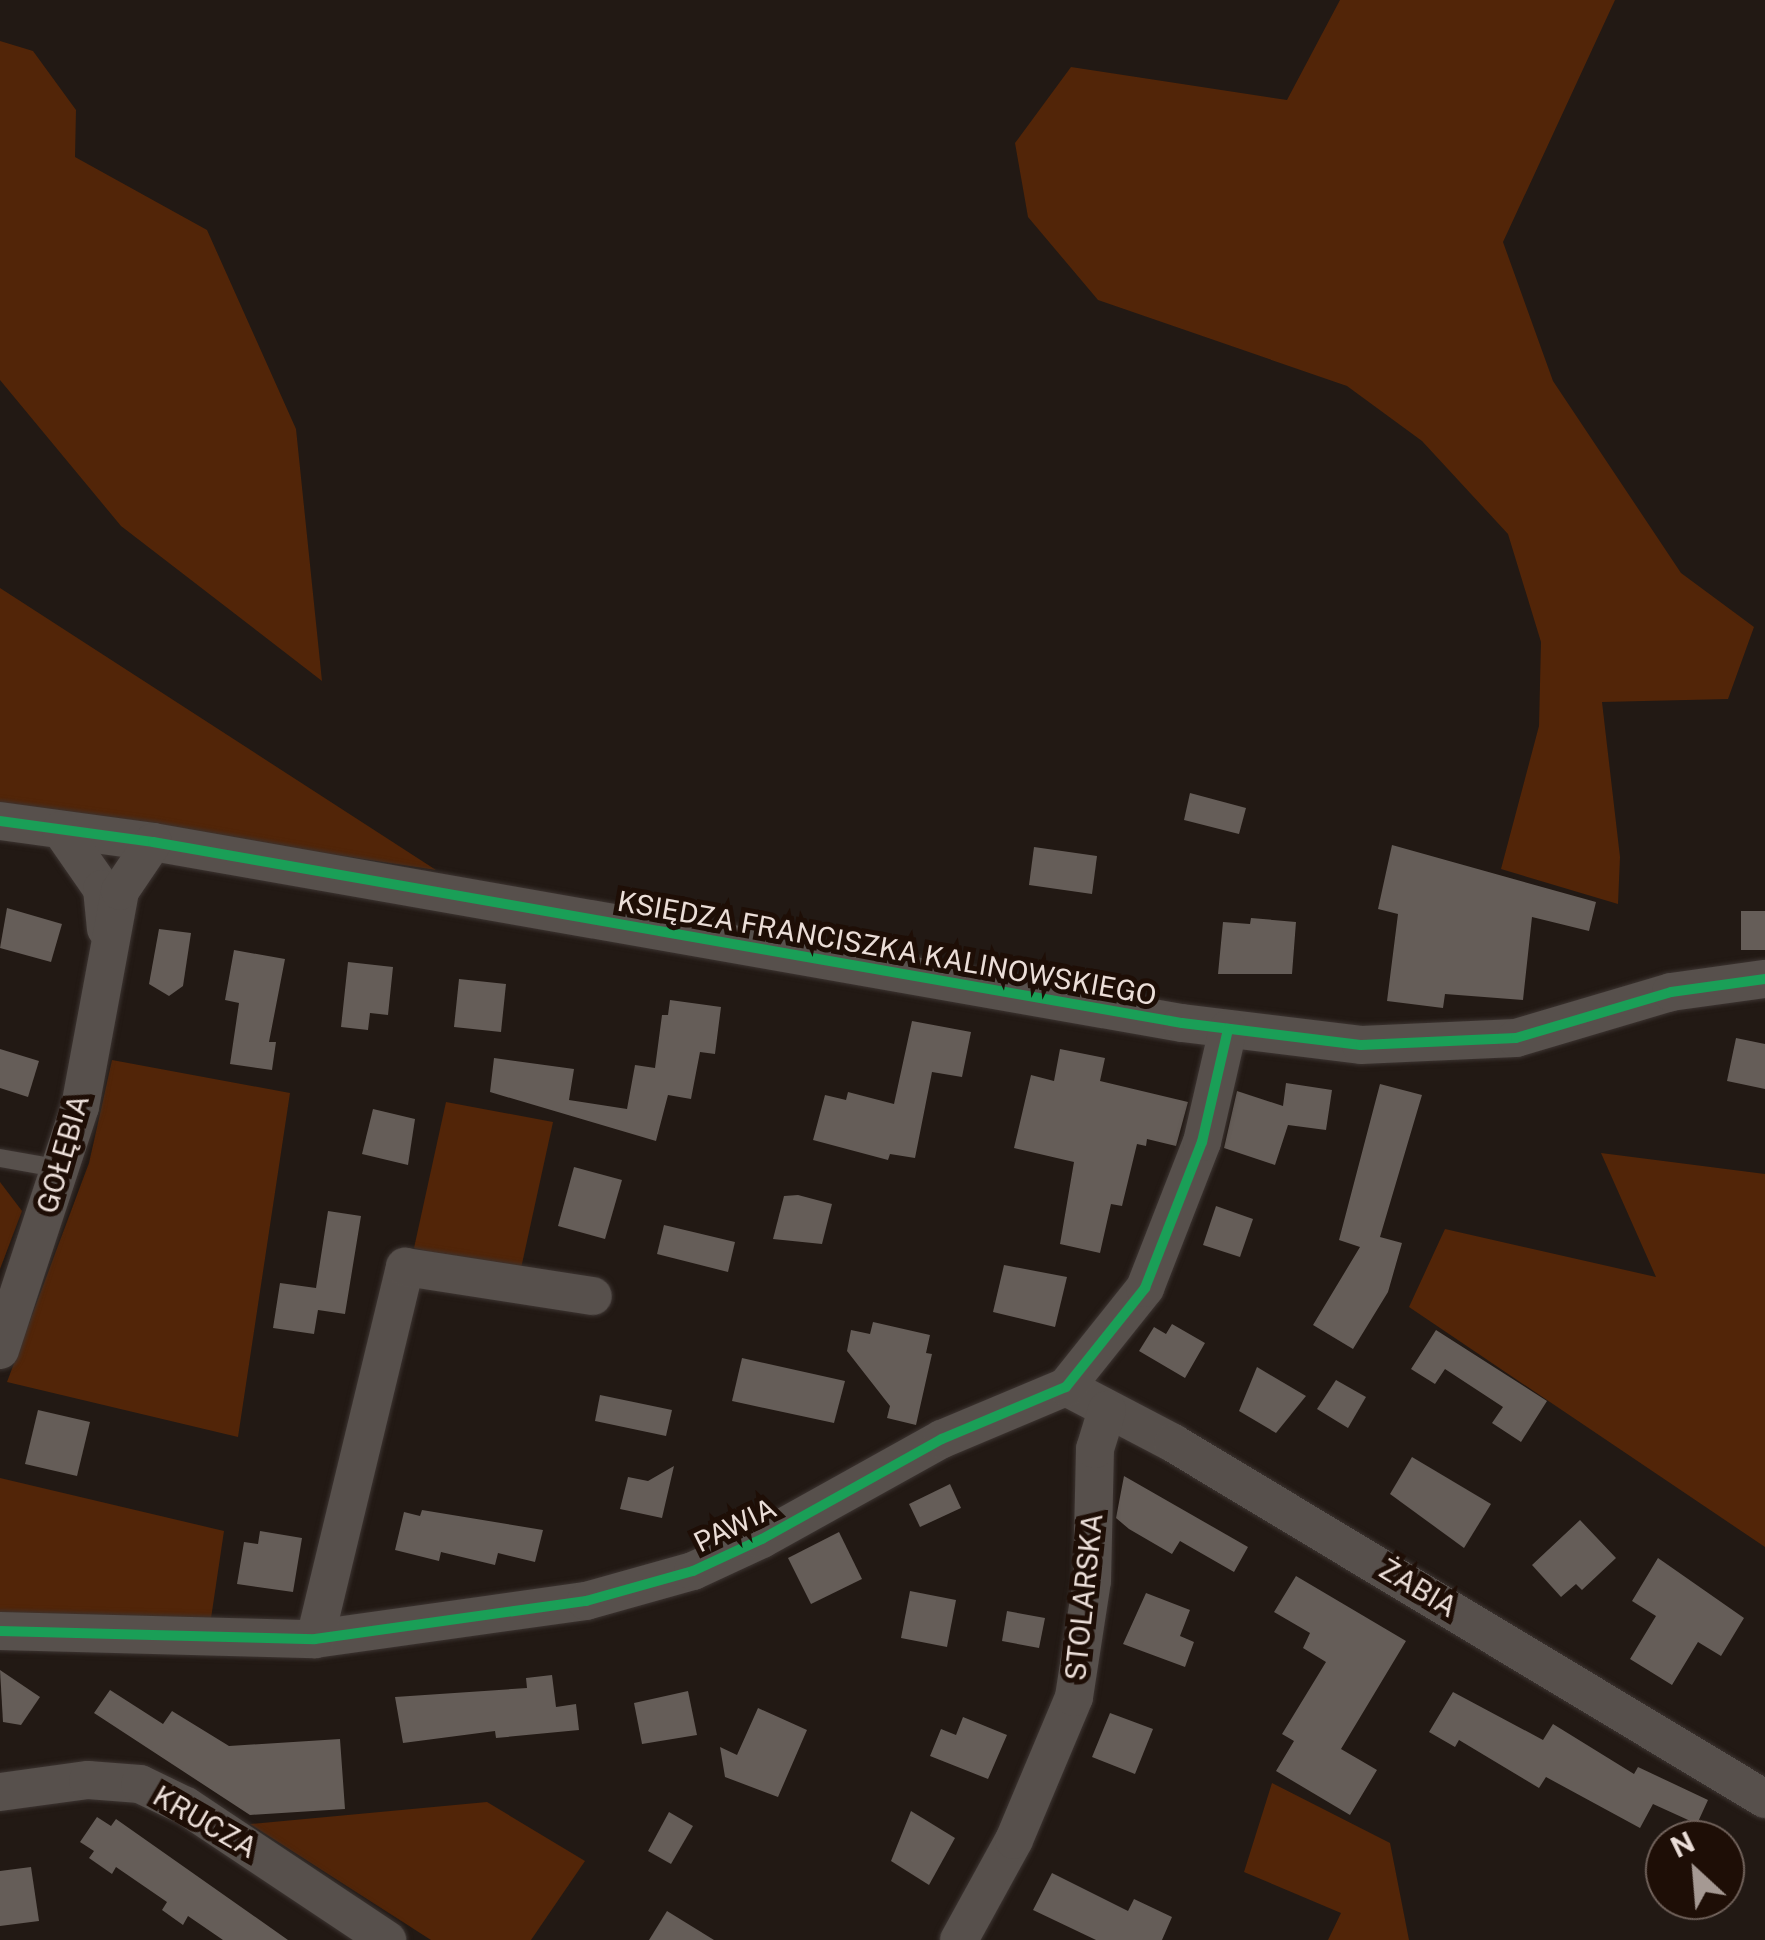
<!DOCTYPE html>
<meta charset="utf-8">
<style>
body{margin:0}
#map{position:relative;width:1765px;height:1940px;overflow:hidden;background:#221914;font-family:"Public Sans",sans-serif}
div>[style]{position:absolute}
.green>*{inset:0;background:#522508}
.building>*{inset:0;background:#655d58}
.roads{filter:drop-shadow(0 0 2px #3c3431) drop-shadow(0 0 2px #3c3431)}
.lane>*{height:18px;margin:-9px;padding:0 9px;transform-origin:9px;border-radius:9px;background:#57504c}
.street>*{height:38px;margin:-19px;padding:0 19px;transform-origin:19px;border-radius:19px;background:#57504c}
.cycleway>*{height:10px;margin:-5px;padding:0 5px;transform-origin:5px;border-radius:5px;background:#1a9f57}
span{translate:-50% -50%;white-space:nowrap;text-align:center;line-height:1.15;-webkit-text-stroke:10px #1e0e06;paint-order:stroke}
.street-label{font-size:28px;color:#ebded8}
.north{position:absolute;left:1645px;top:1820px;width:100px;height:100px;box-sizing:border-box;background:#1e0e06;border:2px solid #70615a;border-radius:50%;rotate:334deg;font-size:28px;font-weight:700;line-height:40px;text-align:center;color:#ebded8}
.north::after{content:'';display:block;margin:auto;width:35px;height:45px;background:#a59993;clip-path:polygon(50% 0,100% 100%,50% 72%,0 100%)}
</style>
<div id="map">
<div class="green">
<div style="clip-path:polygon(1340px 0,1615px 0,1503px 242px,1553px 381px,1681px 573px,1754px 627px,1728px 699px,1602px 702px,1620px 857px,1618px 904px,1501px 869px,1539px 726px,1541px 642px,1508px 534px,1422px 441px,1347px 386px,1098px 300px,1028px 217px,1015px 143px,1071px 67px,1287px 100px)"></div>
<div style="clip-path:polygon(0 41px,33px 51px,76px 110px,75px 157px,207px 230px,296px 429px,322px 681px,121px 526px,0 380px)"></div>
<div style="clip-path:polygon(0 588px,436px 870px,0 804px)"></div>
<div style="clip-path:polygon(112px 1060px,290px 1093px,238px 1437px,7px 1382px,89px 1163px)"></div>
<div style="clip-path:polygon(446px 1102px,553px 1122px,520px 1273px,414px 1248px)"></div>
<div style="clip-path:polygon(1601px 1153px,1765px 1174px,1765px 1547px,1409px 1307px,1445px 1229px,1656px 1277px)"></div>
<div style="clip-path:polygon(0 1182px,22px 1211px,0 1269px)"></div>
<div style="clip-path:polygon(0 1478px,224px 1531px,210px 1625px,0 1615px)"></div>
<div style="clip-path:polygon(1272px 1783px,1390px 1843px,1409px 1940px,1328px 1940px,1341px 1913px,1244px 1872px)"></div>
<div style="clip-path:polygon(487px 1802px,585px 1861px,531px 1940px,431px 1940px,250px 1824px)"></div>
</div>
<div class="building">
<div style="clip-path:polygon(1190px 793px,1246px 808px,1239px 834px,1184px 820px)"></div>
<div style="clip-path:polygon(1392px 845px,1596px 902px,1589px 931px,1532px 917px,1523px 1000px,1445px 994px,1443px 1008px,1387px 1001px,1398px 914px,1378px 909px)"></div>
<div style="clip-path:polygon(1034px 847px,1097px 856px,1092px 894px,1029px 885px)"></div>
<div style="clip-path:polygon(7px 908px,62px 924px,51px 962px,0 948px)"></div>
<div style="clip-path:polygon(1741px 911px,1765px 911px,1765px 950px,1741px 950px)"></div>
<div style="clip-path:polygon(1251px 918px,1296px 922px,1292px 974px,1218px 974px,1223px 922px,1250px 924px)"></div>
<div style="clip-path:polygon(159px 929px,191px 933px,183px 986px,169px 996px,149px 984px)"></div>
<div style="clip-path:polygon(234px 950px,285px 959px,269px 1042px,276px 1042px,272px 1070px,230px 1064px,239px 1003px,225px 1000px)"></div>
<div style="clip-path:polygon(348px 962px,393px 967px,388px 1015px,370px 1013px,368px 1030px,341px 1027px)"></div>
<div style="clip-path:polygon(459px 979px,506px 984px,501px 1032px,454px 1027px)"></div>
<div style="clip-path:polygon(670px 1000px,721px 1007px,715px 1054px,700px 1052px,691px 1099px,668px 1095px,656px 1141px,490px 1092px,494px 1058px,574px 1069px,569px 1100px,627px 1109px,635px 1065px,655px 1068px,662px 1015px,668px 1015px)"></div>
<div style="clip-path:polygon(912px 1021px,971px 1032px,962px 1077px,932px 1072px,915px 1158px,890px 1154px,888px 1160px,813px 1140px,825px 1095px,846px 1100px,848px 1092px,894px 1104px)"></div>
<div style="clip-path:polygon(1736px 1038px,1765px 1044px,1765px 1089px,1727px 1081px)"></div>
<div style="clip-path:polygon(0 1049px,39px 1061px,28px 1097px,0 1088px)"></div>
<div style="clip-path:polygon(1060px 1049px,1105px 1058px,1100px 1081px,1188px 1102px,1176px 1146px,1147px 1139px,1146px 1146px,1137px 1144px,1122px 1206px,1111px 1204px,1100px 1253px,1060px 1244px,1074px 1162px,1014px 1148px,1031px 1075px,1054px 1081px)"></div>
<div style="clip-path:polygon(1286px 1083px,1332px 1090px,1326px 1130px,1288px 1125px,1275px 1165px,1224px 1148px,1237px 1091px,1283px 1106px)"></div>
<div style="clip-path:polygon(1380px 1084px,1422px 1095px,1380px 1237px,1402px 1243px,1388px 1292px,1353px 1349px,1313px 1325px,1360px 1247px,1339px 1240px)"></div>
<div style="clip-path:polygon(373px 1109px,415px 1119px,408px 1165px,362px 1154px)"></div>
<div style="clip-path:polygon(574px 1167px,622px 1180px,605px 1239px,558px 1226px)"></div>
<div style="clip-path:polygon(798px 1195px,832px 1204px,822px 1244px,773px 1239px,784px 1196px)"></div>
<div style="clip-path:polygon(1216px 1206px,1253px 1219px,1240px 1257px,1203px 1245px)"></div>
<div style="clip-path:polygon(328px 1211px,361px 1216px,345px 1314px,318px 1310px,314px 1334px,273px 1328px,280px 1283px,316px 1288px)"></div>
<div style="clip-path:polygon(664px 1225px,735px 1242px,728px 1272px,657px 1254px)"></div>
<div style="clip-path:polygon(1004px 1265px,1067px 1277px,1055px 1327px,993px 1312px)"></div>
<div style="clip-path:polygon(873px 1322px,930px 1335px,926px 1353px,932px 1354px,916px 1425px,887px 1418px,890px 1406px,847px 1351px,851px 1330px,870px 1334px)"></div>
<div style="clip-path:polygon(1172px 1324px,1205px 1343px,1185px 1378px,1139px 1351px,1154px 1327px,1166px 1334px)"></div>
<div style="clip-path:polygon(1436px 1330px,1547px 1401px,1521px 1442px,1492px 1423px,1503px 1407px,1445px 1369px,1435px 1384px,1411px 1369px)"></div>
<div style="clip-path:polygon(742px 1358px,845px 1381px,834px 1423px,732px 1401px)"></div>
<div style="clip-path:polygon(1257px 1367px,1306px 1396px,1276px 1433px,1239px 1411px)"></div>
<div style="clip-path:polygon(1336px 1380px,1366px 1397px,1348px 1428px,1317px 1409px)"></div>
<div style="clip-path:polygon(600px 1395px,672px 1410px,666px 1436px,595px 1421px)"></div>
<div style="clip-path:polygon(38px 1410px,90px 1422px,77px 1476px,25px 1464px)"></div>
<div style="clip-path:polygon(1412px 1457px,1491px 1504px,1464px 1548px,1390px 1494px)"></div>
<div style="clip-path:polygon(674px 1466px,662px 1518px,620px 1509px,628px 1477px,648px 1481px)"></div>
<div style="clip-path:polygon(1124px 1476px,1248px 1547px,1234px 1572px,1180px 1541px,1172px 1554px,1129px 1529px,1116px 1518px)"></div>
<div style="clip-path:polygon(950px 1484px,961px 1508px,920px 1527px,909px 1504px)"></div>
<div style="clip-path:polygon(422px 1510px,543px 1530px,535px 1562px,498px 1553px,495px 1565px,441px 1552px,439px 1561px,395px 1550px,404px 1512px,420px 1516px)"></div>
<div style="clip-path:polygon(1580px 1520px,1616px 1558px,1582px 1590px,1576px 1584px,1561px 1597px,1532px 1565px)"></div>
<div style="clip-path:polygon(260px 1531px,302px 1538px,293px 1592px,237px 1584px,244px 1542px,258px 1544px)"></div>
<div style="clip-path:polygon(839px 1532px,862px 1579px,811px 1604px,788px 1558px)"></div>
<div style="clip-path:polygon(1658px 1558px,1744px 1618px,1721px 1656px,1698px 1642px,1672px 1685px,1630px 1659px,1656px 1616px,1632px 1601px)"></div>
<div style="clip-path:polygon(1296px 1576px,1406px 1641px,1341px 1749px,1377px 1770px,1350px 1815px,1276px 1771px,1294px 1741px,1282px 1734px,1326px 1662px,1303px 1648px,1310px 1633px,1274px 1612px)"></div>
<div style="clip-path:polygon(910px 1591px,956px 1600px,947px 1647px,901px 1638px)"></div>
<div style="clip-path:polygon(1146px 1593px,1190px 1610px,1180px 1636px,1194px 1642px,1185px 1667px,1123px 1644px)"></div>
<div style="clip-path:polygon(1007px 1611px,1045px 1618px,1039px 1648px,1002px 1641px)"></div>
<div style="clip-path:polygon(0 1670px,40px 1697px,21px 1725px,3px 1722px)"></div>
<div style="clip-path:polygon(552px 1675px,556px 1707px,576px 1704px,579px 1730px,496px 1738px,495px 1731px,403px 1743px,395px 1697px,527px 1688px,526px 1678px)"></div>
<div style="clip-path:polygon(110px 1690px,163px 1724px,172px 1711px,229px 1746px,340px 1739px,345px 1809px,250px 1815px,94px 1713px)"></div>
<div style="clip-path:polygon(688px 1691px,697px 1735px,642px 1744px,634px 1703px)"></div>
<div style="clip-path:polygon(1453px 1692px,1543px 1740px,1553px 1724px,1634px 1774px,1638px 1767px,1708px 1800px,1697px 1824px,1653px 1804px,1640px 1828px,1546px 1777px,1539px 1788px,1459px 1740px,1455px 1747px,1429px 1732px)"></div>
<div style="clip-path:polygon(758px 1708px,807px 1730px,778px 1797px,725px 1777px,720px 1747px,737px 1755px)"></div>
<div style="clip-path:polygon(1110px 1713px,1153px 1729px,1135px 1774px,1092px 1757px)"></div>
<div style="clip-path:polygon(963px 1717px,1007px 1735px,988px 1779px,930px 1756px,941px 1729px,956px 1735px)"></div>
<div style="clip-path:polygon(911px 1811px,955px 1838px,929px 1885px,891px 1861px)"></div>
<div style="clip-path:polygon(669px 1812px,693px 1826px,671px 1864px,648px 1851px)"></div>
<div style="clip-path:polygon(97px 1817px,111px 1826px,116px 1819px,288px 1940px,223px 1940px,188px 1916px,183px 1925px,162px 1910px,167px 1902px,116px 1867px,112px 1874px,89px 1858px,94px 1851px,80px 1842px)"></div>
<div style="clip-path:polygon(31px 1867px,39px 1921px,0 1926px,0 1871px)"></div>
<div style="clip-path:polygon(1052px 1873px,1128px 1911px,1134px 1899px,1172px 1917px,1162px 1940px,1096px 1940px,1033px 1910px)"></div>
<div style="clip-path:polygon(667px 1911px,714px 1940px,649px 1940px)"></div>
</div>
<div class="roads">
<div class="lane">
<div style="left:0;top:1158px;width:62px;rotate:10.2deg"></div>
</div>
<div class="street">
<div style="left:0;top:821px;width:154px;rotate:7.8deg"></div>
<div style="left:153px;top:842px;width:1045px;rotate:9.98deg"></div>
<div style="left:1182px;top:1023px;width:180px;rotate:7deg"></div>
<div style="left:1361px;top:1045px;width:155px;rotate:-2.6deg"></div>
<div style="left:1516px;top:1038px;width:162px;rotate:-16.5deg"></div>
<div style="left:1671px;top:992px;width:95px;rotate:-7.9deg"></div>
<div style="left:61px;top:830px;width:72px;rotate:55.2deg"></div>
<div style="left:102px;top:889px;width:40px;rotate:84.3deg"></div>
<div style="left:0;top:1350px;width:256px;rotate:-71.8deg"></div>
<div style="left:80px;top:1107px;width:220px;rotate:-79.5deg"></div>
<div style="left:120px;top:891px;width:59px;rotate:-56deg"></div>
<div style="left:1066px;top:1387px;width:121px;rotate:27.6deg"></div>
<div style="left:1173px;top:1443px;width:691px;rotate:31.02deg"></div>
<div style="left:0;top:1631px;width:315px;rotate:1.5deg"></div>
<div style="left:315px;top:1639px;width:274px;rotate:-8deg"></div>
<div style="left:586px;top:1601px;width:111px;rotate:-15.7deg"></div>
<div style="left:693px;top:1571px;width:76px;rotate:-24.9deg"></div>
<div style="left:762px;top:1539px;width:206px;rotate:-29.1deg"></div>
<div style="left:942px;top:1439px;width:134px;rotate:-22.8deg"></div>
<div style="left:1066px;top:1387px;width:127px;rotate:-51.4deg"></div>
<div style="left:1145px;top:1288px;width:157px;rotate:-68.7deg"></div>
<div style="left:1202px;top:1142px;width:116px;rotate:-77deg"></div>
<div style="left:315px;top:1639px;width:383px;rotate:-76.4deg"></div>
<div style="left:405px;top:1267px;width:190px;rotate:8.8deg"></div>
<div style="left:0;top:1792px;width:89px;rotate:-7.8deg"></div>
<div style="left:88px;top:1780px;width:52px;rotate:4.4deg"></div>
<div style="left:140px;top:1784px;width:51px;rotate:25.6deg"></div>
<div style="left:186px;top:1806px;width:242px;rotate:33.7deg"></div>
<div style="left:959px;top:1940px;width:114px;rotate:-61.2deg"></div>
<div style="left:1014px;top:1840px;width:155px;rotate:-67.2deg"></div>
<div style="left:1074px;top:1697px;width:117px;rotate:-81.2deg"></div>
<div style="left:1092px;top:1581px;width:132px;rotate:-88.7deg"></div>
<div style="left:1095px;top:1449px;width:41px;rotate:-72.9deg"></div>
</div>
</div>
<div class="cycleway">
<div style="left:0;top:821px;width:154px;rotate:7.8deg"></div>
<div style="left:153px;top:842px;width:1045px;rotate:9.98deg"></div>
<div style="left:1182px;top:1023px;width:180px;rotate:7deg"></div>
<div style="left:1361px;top:1045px;width:155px;rotate:-2.6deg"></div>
<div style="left:1516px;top:1038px;width:162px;rotate:-16.5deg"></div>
<div style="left:1671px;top:992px;width:95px;rotate:-7.9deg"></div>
<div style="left:0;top:1631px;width:315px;rotate:1.5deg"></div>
<div style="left:315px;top:1639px;width:274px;rotate:-8deg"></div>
<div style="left:586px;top:1601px;width:111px;rotate:-15.7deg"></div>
<div style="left:693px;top:1571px;width:76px;rotate:-24.9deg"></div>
<div style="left:762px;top:1539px;width:206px;rotate:-29.1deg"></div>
<div style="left:942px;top:1439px;width:134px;rotate:-22.8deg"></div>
<div style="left:1066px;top:1387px;width:127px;rotate:-51.4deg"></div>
<div style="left:1145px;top:1288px;width:157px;rotate:-68.7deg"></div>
<div style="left:1202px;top:1142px;width:116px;rotate:-77deg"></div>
</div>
<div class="street-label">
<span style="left:887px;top:948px;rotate:10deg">KSIĘDZA FRANCISZKA KALINOWSKIEGO</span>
<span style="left:63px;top:1154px;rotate:-74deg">GOŁĘBIA</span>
<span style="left:735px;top:1525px;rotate:-26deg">PAWIA</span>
<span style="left:1418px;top:1588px;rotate:31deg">ŻABIA</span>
<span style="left:1084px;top:1597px;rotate:-84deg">STOLARSKA</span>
<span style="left:205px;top:1822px;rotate:30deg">KRUCZA</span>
</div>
<div class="north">N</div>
</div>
